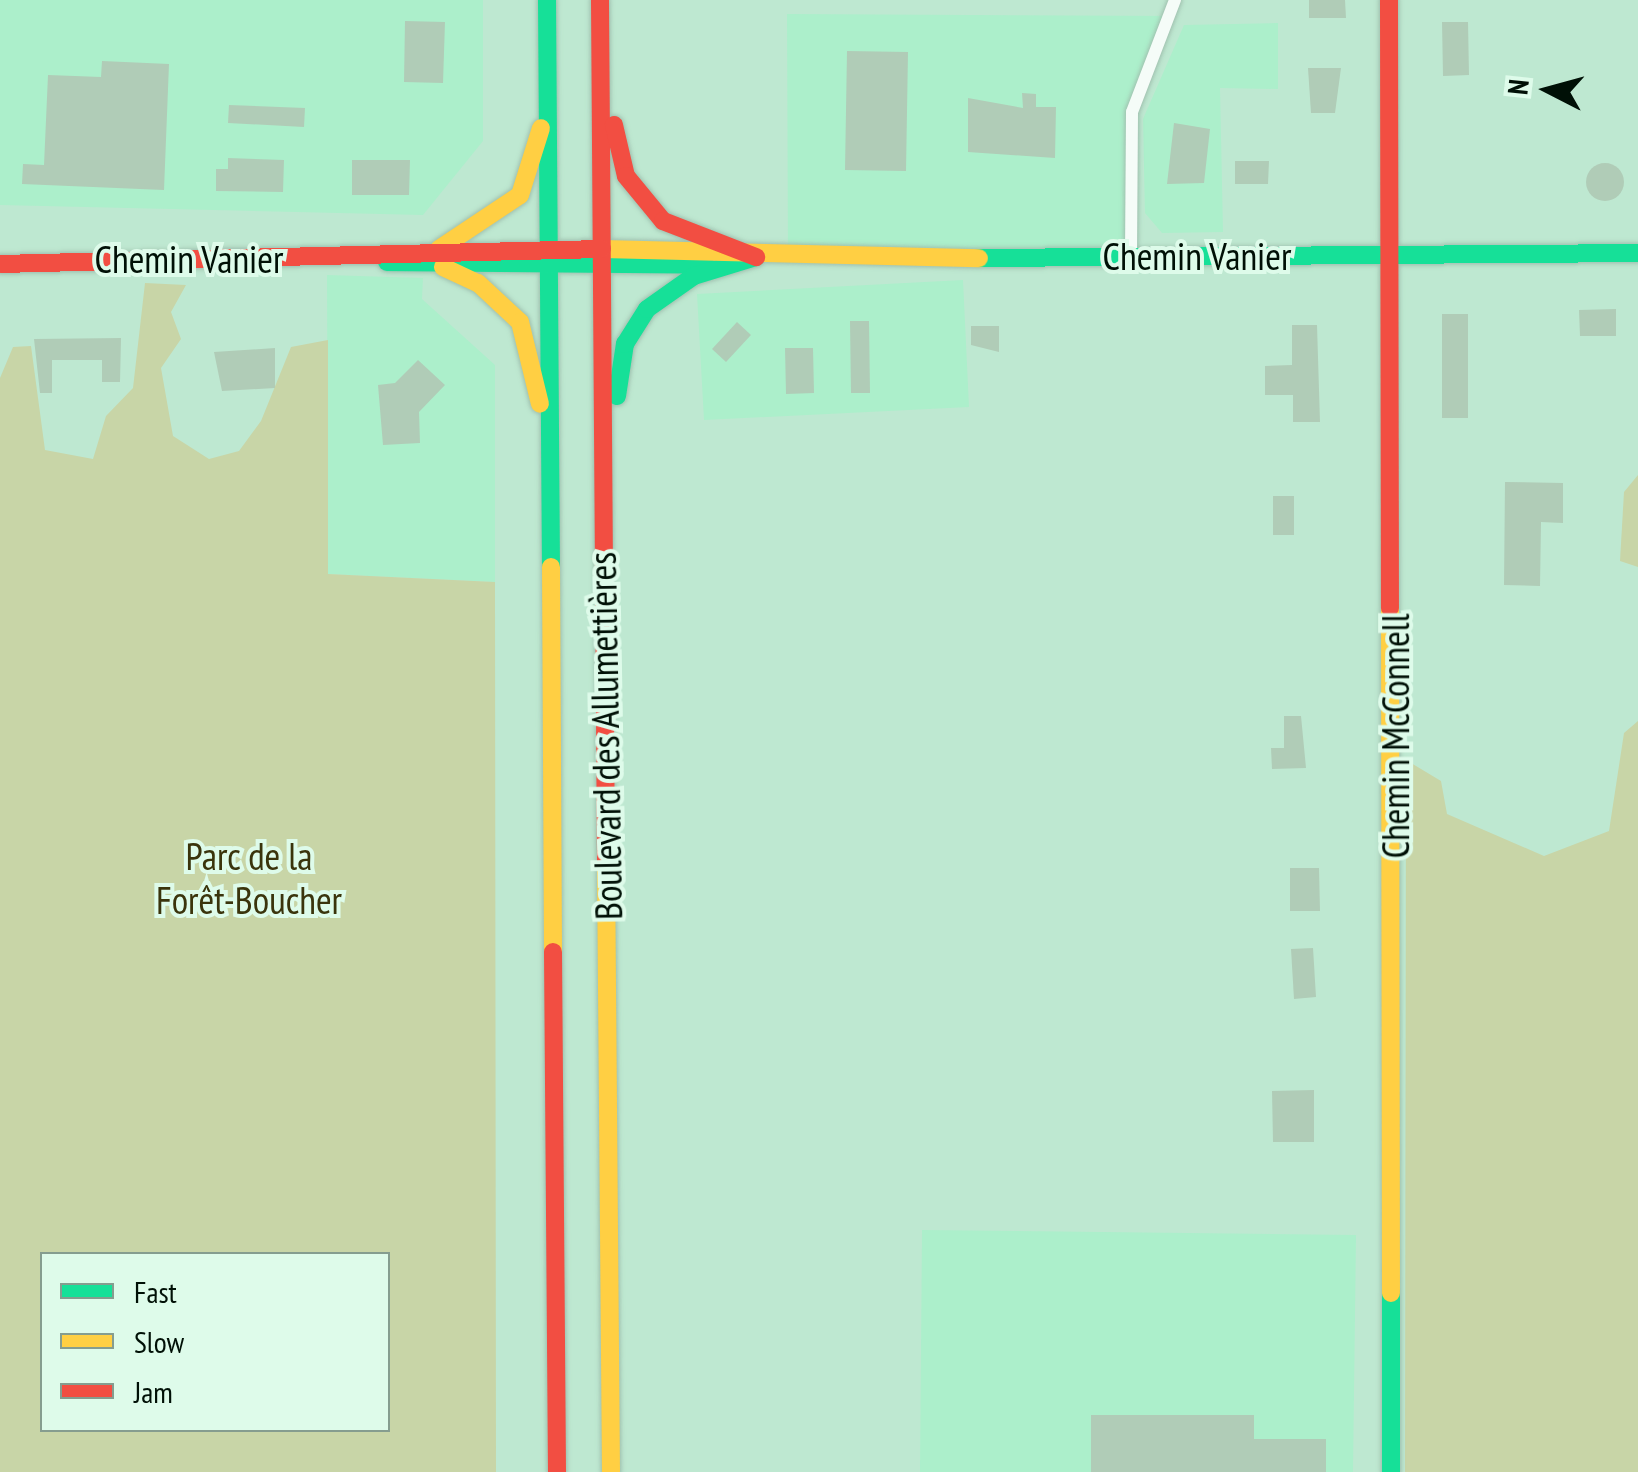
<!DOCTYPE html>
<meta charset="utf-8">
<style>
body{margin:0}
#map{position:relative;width:1638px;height:1472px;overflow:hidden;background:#bee8d1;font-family:"PT Sans Narrow",sans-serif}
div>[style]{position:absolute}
.built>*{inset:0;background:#acefcb}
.green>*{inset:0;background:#c8d5a7}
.building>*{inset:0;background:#b0ccb7}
.round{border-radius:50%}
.roads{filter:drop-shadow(0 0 2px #a0c1af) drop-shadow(0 0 2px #a0c1af)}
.street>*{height:12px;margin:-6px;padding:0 6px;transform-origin:6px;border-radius:6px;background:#f5fcf8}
.fast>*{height:18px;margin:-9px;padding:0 9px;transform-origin:9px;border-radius:9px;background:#16e098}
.slow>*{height:18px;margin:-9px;padding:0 9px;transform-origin:9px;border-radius:9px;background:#ffcf43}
.jam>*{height:18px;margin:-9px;padding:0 9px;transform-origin:9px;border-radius:9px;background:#f24e42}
span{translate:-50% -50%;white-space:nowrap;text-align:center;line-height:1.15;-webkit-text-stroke:8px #defbea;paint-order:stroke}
.street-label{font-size:38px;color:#001006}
.park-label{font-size:38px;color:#3a340c}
.legend{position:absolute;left:40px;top:1252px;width:350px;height:180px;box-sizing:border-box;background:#defbea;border:2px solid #859d8f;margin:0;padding:12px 18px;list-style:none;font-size:30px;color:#001006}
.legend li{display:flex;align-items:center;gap:20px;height:50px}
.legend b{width:50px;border:2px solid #859d8f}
.north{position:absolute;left:1498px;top:40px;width:100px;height:100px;-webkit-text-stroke:8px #defbea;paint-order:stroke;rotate:276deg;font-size:28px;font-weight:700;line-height:40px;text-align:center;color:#001006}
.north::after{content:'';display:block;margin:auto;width:35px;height:45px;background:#001006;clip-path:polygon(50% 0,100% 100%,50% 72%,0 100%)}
</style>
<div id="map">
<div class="built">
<div style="clip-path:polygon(0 0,483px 0,483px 141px,423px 215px,0 205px)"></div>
<div style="clip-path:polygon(787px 14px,1174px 16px,1138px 90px,1131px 256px,788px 257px)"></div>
<div style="clip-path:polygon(1278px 23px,1278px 89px,1220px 88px,1223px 232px,1162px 233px,1145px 213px,1143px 119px,1184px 25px)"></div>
<div style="clip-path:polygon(327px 275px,423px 278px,422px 299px,495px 365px,495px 582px,328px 574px)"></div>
<div style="clip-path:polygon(963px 280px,969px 407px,704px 420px,697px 294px)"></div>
<div style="clip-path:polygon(922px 1230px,1356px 1235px,1353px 1472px,920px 1472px)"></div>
</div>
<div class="green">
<div style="clip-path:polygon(evenodd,145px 283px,186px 285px,171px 312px,181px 339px,161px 368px,173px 436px,209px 459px,239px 451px,261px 421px,291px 347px,328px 340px,328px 574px,495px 582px,496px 1472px,0 1472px,0 378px,13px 347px,31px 346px,45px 450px,93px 459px,106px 416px,133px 388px,145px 283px,42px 1254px,388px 1254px,388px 1430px,42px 1430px,42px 1254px)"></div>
<div style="clip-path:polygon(1638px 475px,1638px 567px,1620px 561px,1624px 492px)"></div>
<div style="clip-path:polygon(1638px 721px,1638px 1472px,1405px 1472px,1406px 760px,1441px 781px,1447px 814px,1544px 856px,1609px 831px,1624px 733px)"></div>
</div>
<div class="building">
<div style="clip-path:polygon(1309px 0,1345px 0,1346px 18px,1309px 18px)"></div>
<div style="clip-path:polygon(405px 21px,445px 22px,443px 83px,404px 82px)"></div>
<div style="clip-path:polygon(1442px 22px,1468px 22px,1469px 75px,1443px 76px)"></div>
<div style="clip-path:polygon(847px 51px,908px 52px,906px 171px,845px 170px)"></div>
<div style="clip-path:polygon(102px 61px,169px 64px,164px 190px,22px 184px,23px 164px,44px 165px,48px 75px,101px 77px)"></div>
<div style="clip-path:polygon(1308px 68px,1341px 68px,1335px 113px,1311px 113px)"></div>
<div style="clip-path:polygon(1022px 93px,1036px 94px,1036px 107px,1056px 107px,1055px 158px,968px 152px,968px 98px,1023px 108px)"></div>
<div style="clip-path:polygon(229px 105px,305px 108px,304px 127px,228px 123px)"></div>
<div style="clip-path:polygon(1174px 123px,1210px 129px,1204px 183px,1167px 184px)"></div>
<div style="clip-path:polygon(228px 158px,284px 160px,283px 192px,216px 191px,216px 169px,228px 169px)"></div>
<div style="clip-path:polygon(352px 160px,410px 160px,409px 195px,352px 195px)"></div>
<div style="clip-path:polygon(1235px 161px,1269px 161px,1268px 184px,1235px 184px)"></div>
<div class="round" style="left:1586px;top:163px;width:38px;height:38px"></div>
<div style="clip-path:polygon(1616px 309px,1616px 336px,1580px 336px,1579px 310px)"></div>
<div style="clip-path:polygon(1442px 314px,1468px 314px,1468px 418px,1442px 418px)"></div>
<div style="clip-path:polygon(850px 321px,869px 321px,870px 393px,851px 393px)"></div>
<div style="clip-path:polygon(737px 322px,751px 335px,726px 362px,712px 349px)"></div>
<div style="clip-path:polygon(1292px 325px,1317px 325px,1320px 422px,1293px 422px,1293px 395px,1265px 395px,1265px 366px,1292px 365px)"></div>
<div style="clip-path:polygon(971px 326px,999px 326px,999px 352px,971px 345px)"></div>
<div style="clip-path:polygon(121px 338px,120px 382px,102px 382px,102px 360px,52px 360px,52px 393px,40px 393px,34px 339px)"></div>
<div style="clip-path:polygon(275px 348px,275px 388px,222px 391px,214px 352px)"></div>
<div style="clip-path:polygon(785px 348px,813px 348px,814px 393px,786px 394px)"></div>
<div style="clip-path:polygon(418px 360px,445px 385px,419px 412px,420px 443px,383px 445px,378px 385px,395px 383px)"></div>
<div style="clip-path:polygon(1505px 482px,1563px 483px,1563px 523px,1541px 522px,1540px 586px,1504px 585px)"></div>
<div style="clip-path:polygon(1273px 496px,1294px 496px,1294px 535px,1273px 535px)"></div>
<div style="clip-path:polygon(1284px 716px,1301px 716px,1306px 768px,1272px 769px,1271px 748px,1284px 748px)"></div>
<div style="clip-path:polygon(1290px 868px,1319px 868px,1320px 911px,1290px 911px)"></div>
<div style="clip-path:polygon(1313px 948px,1316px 997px,1294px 999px,1291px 949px)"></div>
<div style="clip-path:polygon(1314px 1090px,1314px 1142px,1273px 1142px,1272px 1091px)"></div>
<div style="clip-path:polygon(1091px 1415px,1254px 1415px,1254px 1439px,1326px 1439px,1326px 1472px,1091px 1472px)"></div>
</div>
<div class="roads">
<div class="street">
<div style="left:1131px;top:256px;width:144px;rotate:-89.6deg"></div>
<div style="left:1132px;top:112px;width:120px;rotate:-69deg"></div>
</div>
<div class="fast">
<div style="left:547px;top:0;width:567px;rotate:89.6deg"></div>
<div style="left:979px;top:258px;width:659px;rotate:-0.43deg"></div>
<div style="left:387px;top:262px;width:319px;rotate:0.5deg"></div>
<div style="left:617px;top:396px;width:53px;rotate:-81.3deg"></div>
<div style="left:625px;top:344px;width:41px;rotate:-57.8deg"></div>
<div style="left:647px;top:309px;width:57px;rotate:-35.1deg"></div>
<div style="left:694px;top:276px;width:65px;rotate:-17deg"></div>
<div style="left:1391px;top:1293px;width:179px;rotate:90deg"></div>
</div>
<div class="slow">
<div style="left:439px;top:249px;width:97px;rotate:-33.7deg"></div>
<div style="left:520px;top:195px;width:70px;rotate:-72.6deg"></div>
<div style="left:602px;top:249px;width:377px;rotate:1.4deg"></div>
<div style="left:443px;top:267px;width:38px;rotate:25deg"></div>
<div style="left:478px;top:283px;width:57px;rotate:42.9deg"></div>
<div style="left:520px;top:322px;width:84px;rotate:76.3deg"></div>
<div style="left:551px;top:567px;width:385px;rotate:89.7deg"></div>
<div style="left:1390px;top:608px;width:685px;rotate:89.92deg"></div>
<div style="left:606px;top:864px;width:608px;rotate:89.53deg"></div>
</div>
<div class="jam">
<div style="left:600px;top:0;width:864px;rotate:89.6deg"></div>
<div style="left:1389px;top:0;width:608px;rotate:89.91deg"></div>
<div style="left:614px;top:125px;width:52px;rotate:76.8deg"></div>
<div style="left:626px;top:176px;width:58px;rotate:50.6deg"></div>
<div style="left:663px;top:221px;width:100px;rotate:21.2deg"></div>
<div style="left:0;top:264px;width:602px;rotate:-1.43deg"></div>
<div style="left:553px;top:952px;width:520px;rotate:89.56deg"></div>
</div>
</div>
<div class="street-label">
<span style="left:1197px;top:256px">Chemin Vanier</span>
<span style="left:189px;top:259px">Chemin Vanier</span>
<span style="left:605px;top:736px;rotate:-91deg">Boulevard des Allumettières</span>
<span style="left:1395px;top:736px;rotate:-90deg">Chemin McConnell</span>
</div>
<div class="park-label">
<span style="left:249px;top:878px">Parc de la<br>Forêt-Boucher</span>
</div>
<ul class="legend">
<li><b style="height:12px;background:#16e098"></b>Fast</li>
<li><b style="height:12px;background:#ffcf43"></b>Slow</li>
<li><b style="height:12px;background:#f24e42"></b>Jam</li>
</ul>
<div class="north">N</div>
</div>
